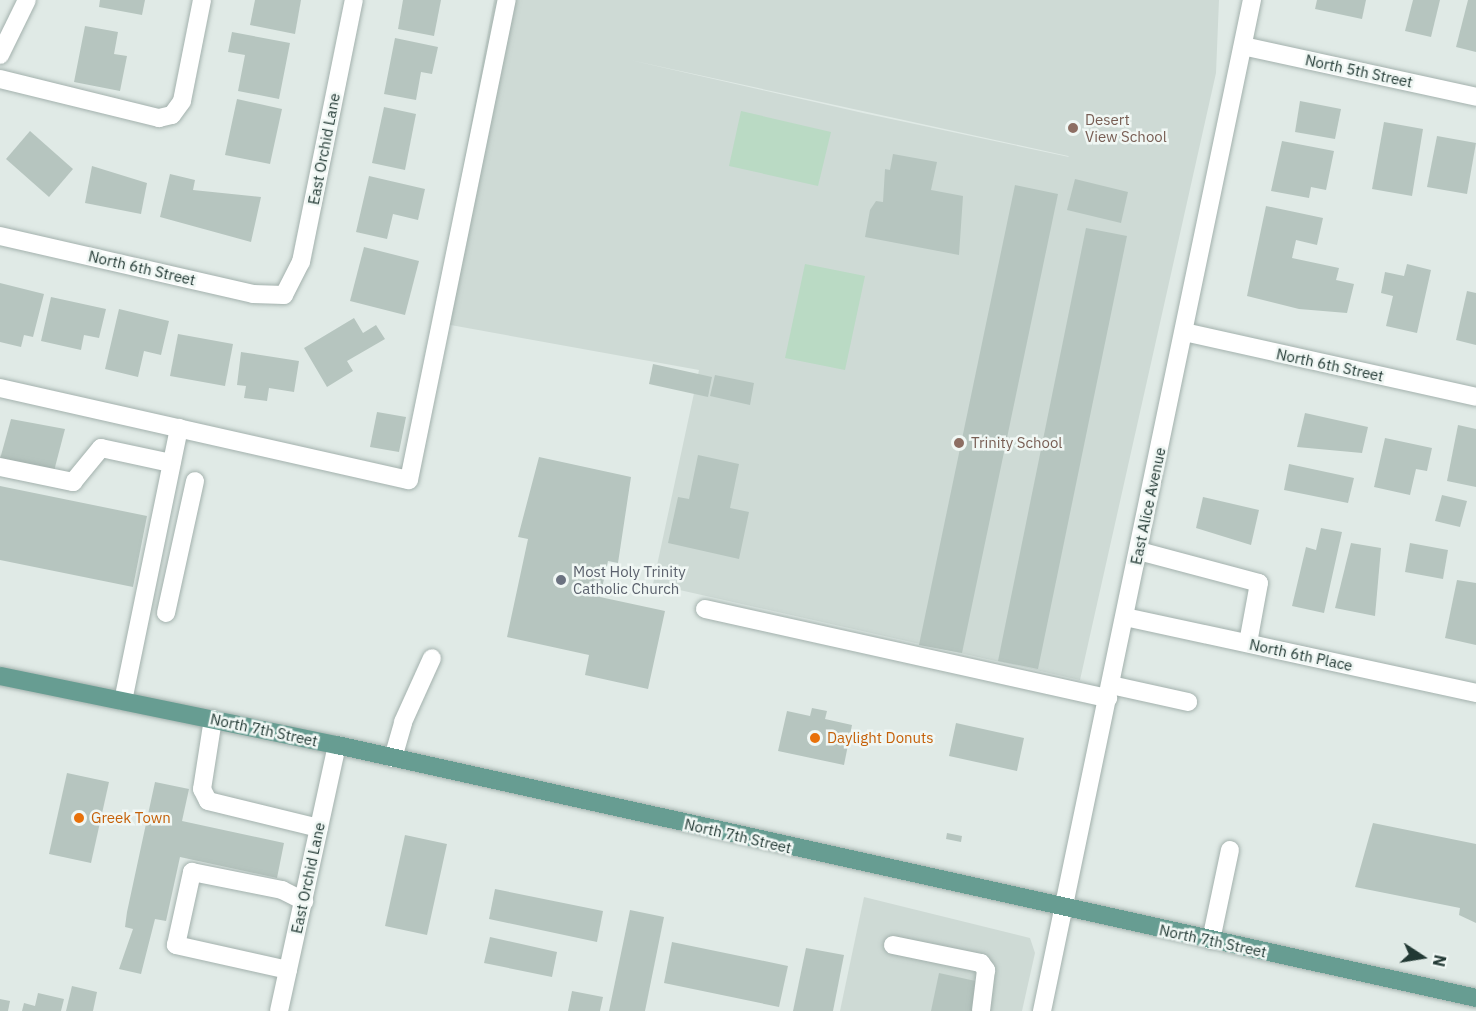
<!DOCTYPE html>
<style>
body{margin:0}
#map{position:relative;width:1476px;height:1011px;overflow:hidden;background:#e0eae6;font-family:"IBM Plex Sans",sans-serif}
div>[style]{position:absolute}
.built>*{inset:0;background:#cedad5}
.green>*{inset:0;background:#badac4}
.building>*{inset:0;background:#b6c5bf}
.roads{filter:drop-shadow(0 0 2px #a3b1ad) drop-shadow(0 0 2px #a3b1ad)}
.minor>*{height:18px;margin:-9px;padding:0 9px;transform-origin:9px;border-radius:9px;background:#fff}
.major>*{height:18px;margin:-9px;padding:0 9px;transform-origin:9px;border-radius:9px;background:#679d92}
.dots>*{width:16px;height:16px;translate:-50% -50%;box-sizing:border-box;border:3px solid #f0f7f4;border-radius:50%}
span{translate:-50% -50%;white-space:nowrap;text-align:center;line-height:1.15;-webkit-text-stroke:5px #f0f7f4;paint-order:stroke}
.street-label{font-size:15px;color:#223934}
.education-label{font-size:15px;color:#785e54}
.left{translate:0 -50%;text-align:left}
.worship-label{font-size:15px;color:#5b616d}
.food-label{font-size:15px;color:#c56008}
.north{position:absolute;left:1392px;top:927px;width:60px;height:60px;-webkit-text-stroke:4px #f0f7f4;paint-order:stroke;rotate:102deg;font-size:16px;font-weight:700;line-height:24px;text-align:center;color:#223934}
.north::after{content:'';display:block;margin:auto;width:21px;height:27px;background:#223934;clip-path:polygon(50% 0,100% 100%,50% 72%,0 100%)}
</style>
<div id="map">
<div class="built">
<div style="clip-path:polygon(evenodd,494px 0,1219px 0,1216px 73px,1080px 680px,653px 584px,699px 370px,434px 322px,494px 0,630px 60px,1068px 156px,1069px 157px,863px 113px,630px 60px)"></div>
<div style="clip-path:polygon(864px 897px,1030px 938px,1035px 953px,1022px 1011px,840px 1011px)"></div>
</div>
<div class="green">
<div style="clip-path:polygon(741px 111px,831px 132px,818px 186px,729px 166px)"></div>
<div style="clip-path:polygon(805px 264px,865px 276px,845px 370px,785px 358px)"></div>
</div>
<div class="building">
<div style="clip-path:polygon(100px 0,145px 0,142px 15px,99px 7px)"></div>
<div style="clip-path:polygon(255px 0,301px 0,295px 34px,250px 25px)"></div>
<div style="clip-path:polygon(403px 0,441px 0,434px 36px,398px 29px)"></div>
<div style="clip-path:polygon(1317px 0,1366px 0,1362px 19px,1315px 9px)"></div>
<div style="clip-path:polygon(1413px 0,1440px 0,1431px 37px,1405px 31px)"></div>
<div style="clip-path:polygon(1468px 0,1476px 0,1476px 52px,1456px 47px)"></div>
<div style="clip-path:polygon(85px 26px,118px 32px,114px 54px,127px 56px,120px 91px,74px 82px)"></div>
<div style="clip-path:polygon(232px 32px,290px 43px,279px 99px,238px 91px,245px 55px,228px 52px)"></div>
<div style="clip-path:polygon(395px 38px,438px 47px,432px 74px,421px 72px,416px 100px,384px 94px)"></div>
<div style="clip-path:polygon(237px 99px,282px 109px,270px 164px,225px 155px)"></div>
<div style="clip-path:polygon(1300px 101px,1341px 109px,1335px 139px,1295px 132px)"></div>
<div style="clip-path:polygon(384px 107px,416px 114px,405px 170px,372px 163px)"></div>
<div style="clip-path:polygon(1384px 122px,1423px 129px,1412px 196px,1372px 189px)"></div>
<div style="clip-path:polygon(30px 131px,73px 169px,49px 197px,6px 159px)"></div>
<div style="clip-path:polygon(1437px 136px,1476px 143px,1467px 194px,1427px 187px)"></div>
<div style="clip-path:polygon(1282px 141px,1334px 151px,1326px 190px,1311px 187px,1309px 198px,1271px 191px)"></div>
<div style="clip-path:polygon(893px 154px,937px 162px,931px 190px,963px 196px,959px 255px,865px 237px,870px 210px,876px 201px,883px 202px,885px 169px,890px 170px)"></div>
<div style="clip-path:polygon(92px 166px,147px 183px,141px 214px,85px 203px)"></div>
<div style="clip-path:polygon(170px 174px,195px 180px,193px 190px,261px 197px,251px 242px,160px 217px)"></div>
<div style="clip-path:polygon(369px 176px,425px 189px,418px 220px,393px 214px,387px 239px,356px 232px)"></div>
<div style="clip-path:polygon(1075px 179px,1128px 192px,1121px 223px,1067px 210px)"></div>
<div style="clip-path:polygon(1015px 185px,1058px 194px,962px 653px,919px 645px)"></div>
<div style="clip-path:polygon(1266px 206px,1323px 218px,1317px 245px,1296px 240px,1292px 258px,1339px 268px,1336px 280px,1354px 284px,1347px 313px,1299px 309px,1247px 296px)"></div>
<div style="clip-path:polygon(1086px 228px,1127px 236px,1038px 669px,998px 661px)"></div>
<div style="clip-path:polygon(364px 247px,419px 261px,405px 315px,350px 301px)"></div>
<div style="clip-path:polygon(1407px 264px,1431px 270px,1417px 333px,1386px 326px,1393px 296px,1381px 293px,1385px 272px,1404px 276px)"></div>
<div style="clip-path:polygon(0 283px,44px 294px,33px 337px,24px 335px,21px 347px,0 342px)"></div>
<div style="clip-path:polygon(1467px 291px,1476px 293px,1476px 345px,1456px 340px)"></div>
<div style="clip-path:polygon(51px 297px,106px 309px,99px 338px,84px 335px,81px 350px,41px 341px)"></div>
<div style="clip-path:polygon(119px 309px,169px 321px,161px 355px,144px 351px,138px 377px,105px 369px)"></div>
<div style="clip-path:polygon(354px 318px,363px 333px,376px 325px,385px 339px,347px 361px,353px 371px,327px 387px,304px 348px)"></div>
<div style="clip-path:polygon(178px 334px,233px 344px,225px 386px,170px 376px)"></div>
<div style="clip-path:polygon(241px 352px,299px 361px,294px 392px,269px 388px,267px 401px,244px 398px,246px 386px,237px 385px)"></div>
<div style="clip-path:polygon(653px 364px,712px 377px,708px 397px,649px 384px)"></div>
<div style="clip-path:polygon(715px 375px,754px 383px,750px 405px,710px 396px)"></div>
<div style="clip-path:polygon(377px 412px,406px 417px,399px 452px,370px 447px)"></div>
<div style="clip-path:polygon(1305px 413px,1368px 427px,1362px 453px,1297px 447px)"></div>
<div style="clip-path:polygon(11px 419px,65px 429px,54px 471px,0 459px)"></div>
<div style="clip-path:polygon(1458px 425px,1476px 429px,1476px 487px,1447px 481px)"></div>
<div style="clip-path:polygon(1385px 438px,1432px 448px,1427px 471px,1416px 469px,1410px 495px,1374px 487px)"></div>
<div style="clip-path:polygon(698px 455px,739px 464px,730px 508px,749px 512px,739px 559px,668px 543px,678px 497px,689px 499px)"></div>
<div style="clip-path:polygon(539px 457px,631px 477px,618px 563px,608px 561px,600px 597px,665px 611px,648px 689px,585px 675px,589px 655px,507px 637px,528px 539px,518px 537px)"></div>
<div style="clip-path:polygon(1289px 464px,1354px 478px,1348px 503px,1284px 490px)"></div>
<div style="clip-path:polygon(0 486px,147px 516px,133px 587px,0 560px)"></div>
<div style="clip-path:polygon(1442px 495px,1467px 501px,1460px 527px,1435px 521px)"></div>
<div style="clip-path:polygon(1203px 497px,1259px 510px,1251px 545px,1196px 528px)"></div>
<div style="clip-path:polygon(1321px 528px,1342px 532px,1324px 613px,1292px 606px,1306px 547px,1316px 550px)"></div>
<div style="clip-path:polygon(1351px 543px,1381px 548px,1375px 616px,1335px 608px)"></div>
<div style="clip-path:polygon(1410px 543px,1448px 550px,1443px 579px,1405px 572px)"></div>
<div style="clip-path:polygon(1457px 580px,1476px 583px,1476px 645px,1445px 638px)"></div>
<div style="clip-path:polygon(812px 708px,827px 711px,825px 719px,852px 725px,844px 765px,778px 751px,787px 711px,810px 716px)"></div>
<div style="clip-path:polygon(956px 723px,1024px 738px,1017px 771px,949px 756px)"></div>
<div style="clip-path:polygon(67px 773px,109px 782px,91px 863px,49px 854px)"></div>
<div style="clip-path:polygon(155px 782px,189px 789px,182px 821px,284px 843px,277px 878px,180px 857px,166px 921px,155px 919px,141px 974px,119px 969px,133px 929px,125px 927px,127px 912px)"></div>
<div style="clip-path:polygon(1373px 823px,1476px 844px,1476px 923px,1459px 915px,1460px 908px,1355px 887px)"></div>
<div style="clip-path:polygon(947px 833px,962px 836px,961px 842px,946px 839px)"></div>
<div style="clip-path:polygon(405px 835px,447px 844px,427px 935px,385px 926px)"></div>
<div style="clip-path:polygon(495px 889px,603px 911px,597px 942px,489px 919px)"></div>
<div style="clip-path:polygon(630px 910px,664px 917px,645px 1011px,609px 1011px)"></div>
<div style="clip-path:polygon(490px 937px,557px 952px,552px 977px,484px 963px)"></div>
<div style="clip-path:polygon(672px 942px,788px 966px,779px 1007px,664px 983px)"></div>
<div style="clip-path:polygon(806px 948px,844px 955px,833px 1011px,793px 1011px)"></div>
<div style="clip-path:polygon(939px 973px,980px 982px,974px 1011px,931px 1011px)"></div>
<div style="clip-path:polygon(72px 986px,97px 992px,93px 1011px,66px 1011px)"></div>
<div style="clip-path:polygon(572px 991px,603px 997px,600px 1011px,568px 1011px)"></div>
<div style="clip-path:polygon(38px 993px,64px 999px,61px 1011px,22px 1011px,24px 1003px,35px 1006px)"></div>
<div style="clip-path:polygon(0 999px,10px 1001px,8px 1011px,0 1011px)"></div>
</div>
<div class="roads">
<div class="minor">
<div style="left:1243px;top:46px;width:239px;rotate:12.3deg"></div>
<div style="left:0;top:55px;width:61px;rotate:-63.9deg"></div>
<div style="left:0;top:79px;width:164px;rotate:13.8deg"></div>
<div style="left:159px;top:118px;width:13px;rotate:-13deg"></div>
<div style="left:172px;top:115px;width:17px;rotate:-54deg"></div>
<div style="left:182px;top:101px;width:103px;rotate:-78.8deg"></div>
<div style="left:0;top:236px;width:260px;rotate:12.9deg"></div>
<div style="left:253px;top:294px;width:31px;rotate:2deg"></div>
<div style="left:284px;top:295px;width:37px;rotate:-63deg"></div>
<div style="left:301px;top:262px;width:267px;rotate:-78.6deg"></div>
<div style="left:1184px;top:332px;width:299px;rotate:12.5deg"></div>
<div style="left:0;top:388px;width:419px;rotate:12.7deg"></div>
<div style="left:409px;top:480px;width:490px;rotate:-78.5deg"></div>
<div style="left:0;top:467px;width:75px;rotate:11.6deg"></div>
<div style="left:73px;top:482px;width:44px;rotate:-50.5deg"></div>
<div style="left:101px;top:448px;width:72px;rotate:12.1deg"></div>
<div style="left:1139px;top:551px;width:124px;rotate:14.9deg"></div>
<div style="left:1259px;top:583px;width:61px;rotate:100.4deg"></div>
<div style="left:705px;top:609px;width:413px;rotate:12.5deg"></div>
<div style="left:166px;top:613px;width:135px;rotate:-77.6deg"></div>
<div style="left:1125px;top:617px;width:359px;rotate:12.2deg"></div>
<div style="left:1111px;top:685px;width:79px;rotate:12.4deg"></div>
<div style="left:123px;top:701px;width:279px;rotate:-78.4deg"></div>
<div style="left:213px;top:719px;width:71px;rotate:98.9deg"></div>
<div style="left:202px;top:789px;width:13px;rotate:63deg"></div>
<div style="left:208px;top:801px;width:114px;rotate:13.7deg"></div>
<div style="left:393px;top:758px;width:37px;rotate:-74deg"></div>
<div style="left:403px;top:722px;width:70px;rotate:-65.6deg"></div>
<div style="left:1211px;top:940px;width:92px;rotate:-78.1deg"></div>
<div style="left:893px;top:945px;width:90px;rotate:11.6deg"></div>
<div style="left:981px;top:963px;width:9px;rotate:54deg"></div>
<div style="left:986px;top:970px;width:41px;rotate:97deg"></div>
<div style="left:288px;top:970px;width:115px;rotate:-167.4deg"></div>
<div style="left:176px;top:945px;width:75px;rotate:-77.6deg"></div>
<div style="left:192px;top:872px;width:92px;rotate:11.3deg"></div>
<div style="left:282px;top:890px;width:25px;rotate:27deg"></div>
<div style="left:279px;top:1011px;width:272px;rotate:-77.7deg"></div>
<div style="left:1042px;top:1011px;width:1033px;rotate:-78.27deg"></div>
</div>
<div class="major">
<div style="left:0;top:676px;width:344px;rotate:11.6deg"></div>
<div style="left:337px;top:745px;width:1167px;rotate:12.52deg"></div>
</div>
</div>
<div class="dots">
<div style="left:1073px;top:128px;background:#8d6e63"></div>
<div style="left:959px;top:443px;background:#8d6e63"></div>
<div style="left:561px;top:580px;background:#6b7280"></div>
<div style="left:815px;top:738px;background:#e8710a"></div>
<div style="left:79px;top:818px;background:#e8710a"></div>
</div>
<div class="street-label">
<span style="left:1359px;top:71px;rotate:12deg">North 5th Street</span>
<span style="left:324px;top:149px;rotate:-79deg">East Orchid Lane</span>
<span style="left:142px;top:268px;rotate:13deg">North 6th Street</span>
<span style="left:1330px;top:365px;rotate:12deg">North 6th Street</span>
<span style="left:1148px;top:506px;rotate:-78deg">East Alice Avenue</span>
<span style="left:1301px;top:655px;rotate:12deg">North 6th Place</span>
<span style="left:264px;top:730px;rotate:12deg">North 7th Street</span>
<span style="left:738px;top:836px;rotate:13deg">North 7th Street</span>
<span style="left:308px;top:878px;rotate:-78deg">East Orchid Lane</span>
<span style="left:1213px;top:941px;rotate:12deg">North 7th Street</span>
</div>
<div class="education-label">
<span class="left" style="left:1085px;top:128px">Desert<br>View School</span>
<span class="left" style="left:971px;top:443px">Trinity School</span>
</div>
<div class="worship-label">
<span class="left" style="left:573px;top:580px">Most Holy Trinity<br>Catholic Church</span>
</div>
<div class="food-label">
<span class="left" style="left:827px;top:738px">Daylight Donuts</span>
<span class="left" style="left:91px;top:818px">Greek Town</span>
</div>
<div class="north">N</div>
</div>
